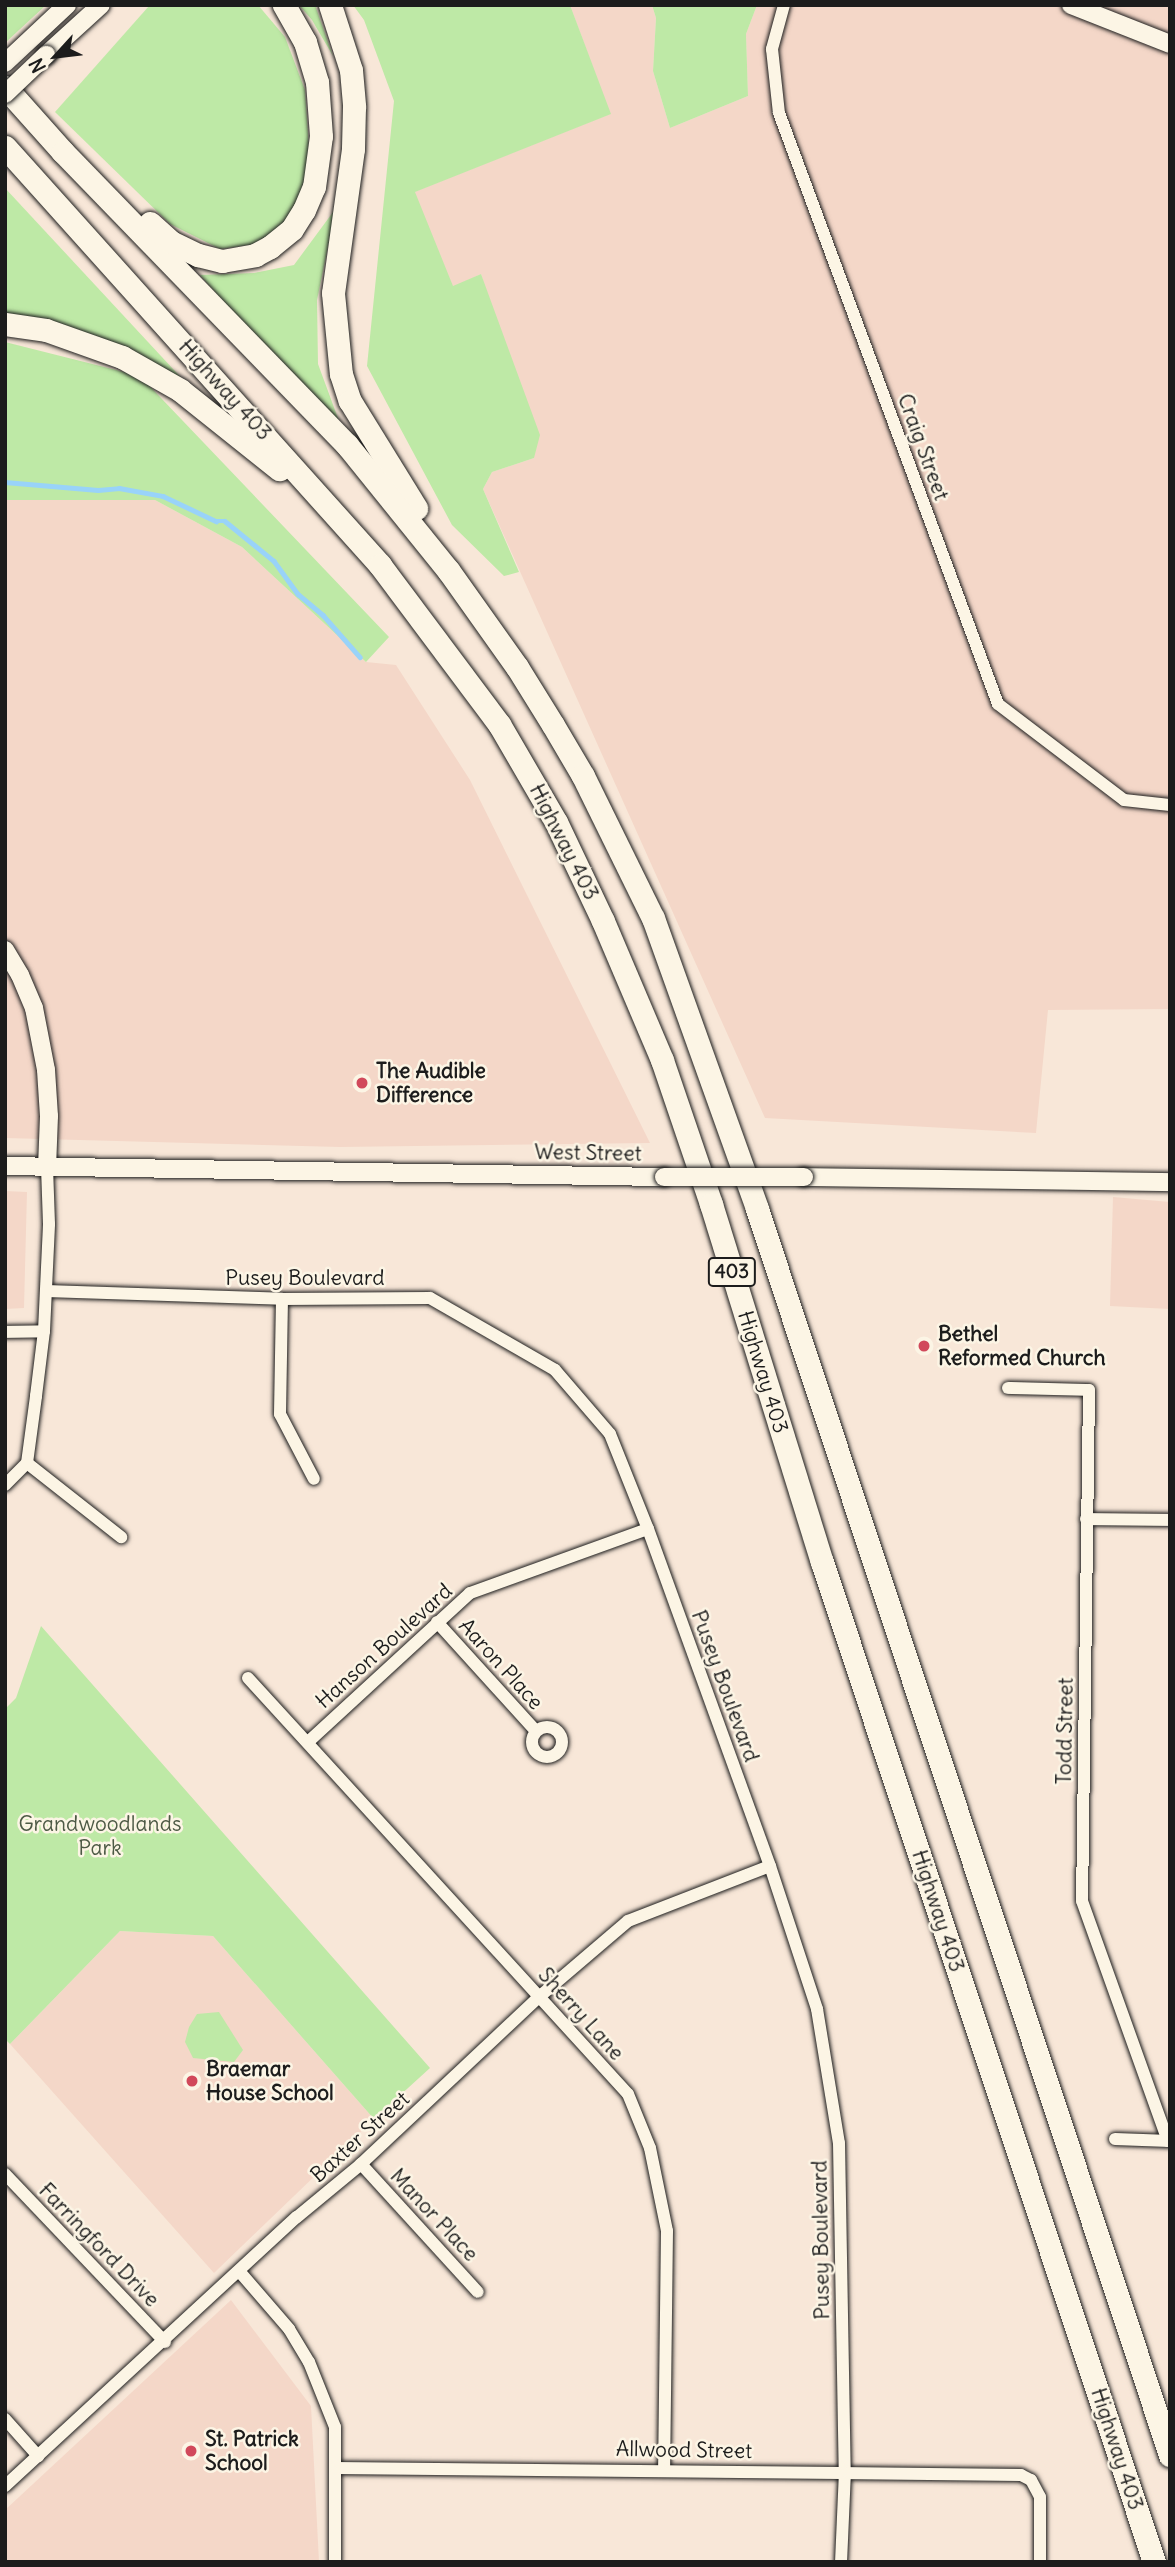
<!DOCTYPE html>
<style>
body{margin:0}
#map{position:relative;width:1175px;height:2567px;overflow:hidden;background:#f8e7d8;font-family:Delius,sans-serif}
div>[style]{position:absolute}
.built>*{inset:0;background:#f4d7c8}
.green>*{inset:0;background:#bee9a6}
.stream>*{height:4.5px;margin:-2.25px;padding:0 2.25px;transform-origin:2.25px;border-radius:2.25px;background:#99d3f9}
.roads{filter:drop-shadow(0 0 2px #1c1c1c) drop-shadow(0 0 2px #1c1c1c)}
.street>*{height:12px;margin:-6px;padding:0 6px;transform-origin:6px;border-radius:6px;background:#fcf5e5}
.street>.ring{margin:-6px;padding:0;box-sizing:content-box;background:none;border:12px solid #fcf5e5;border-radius:50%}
.secondary>*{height:18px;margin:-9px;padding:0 9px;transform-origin:9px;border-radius:9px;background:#fcf5e5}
.highway>*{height:23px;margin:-11.5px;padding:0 11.5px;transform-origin:11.5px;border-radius:11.5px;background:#fcf5e5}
.bridges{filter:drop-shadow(0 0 2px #1c1c1c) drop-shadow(0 0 2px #1c1c1c)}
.secondary-bridge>*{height:18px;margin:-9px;padding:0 9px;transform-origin:9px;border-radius:9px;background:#fcf5e5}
.dots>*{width:19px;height:19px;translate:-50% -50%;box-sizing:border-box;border:4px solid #fcf5e5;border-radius:50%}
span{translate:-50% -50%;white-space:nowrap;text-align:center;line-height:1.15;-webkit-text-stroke:5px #fcf5e5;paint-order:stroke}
.shield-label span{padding:2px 5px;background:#fcf5e5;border:2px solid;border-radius:5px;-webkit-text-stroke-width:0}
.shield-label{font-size:19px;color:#1c1c1c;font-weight:700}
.street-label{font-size:21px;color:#1c1c1c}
.poi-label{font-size:21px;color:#1c1c1c;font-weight:700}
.left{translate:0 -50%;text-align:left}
.park-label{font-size:21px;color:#4d5a45}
.frame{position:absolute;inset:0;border:7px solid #1c1c1c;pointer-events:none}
.north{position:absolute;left:21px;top:21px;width:70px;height:70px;-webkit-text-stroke:5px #fcf5e5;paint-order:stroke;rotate:243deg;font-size:19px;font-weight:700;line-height:28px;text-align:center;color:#1c1c1c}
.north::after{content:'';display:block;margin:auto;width:24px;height:32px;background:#1c1c1c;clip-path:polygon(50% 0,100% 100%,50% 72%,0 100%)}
</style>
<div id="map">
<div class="built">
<div style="clip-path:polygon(570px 5px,652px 5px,656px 18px,653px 71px,670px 128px,748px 96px,746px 34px,757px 5px,1170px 5px,1170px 1009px,1048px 1010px,1036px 1133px,765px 1118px,483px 489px,492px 472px,534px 458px,481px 274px,453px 287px,414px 192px,610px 114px)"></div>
<div style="clip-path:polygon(5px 500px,155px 500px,242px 547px,366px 662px,396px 665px,470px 780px,650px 1143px,340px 1147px,5px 1138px)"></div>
<div style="clip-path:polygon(5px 1191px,27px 1192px,24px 1308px,5px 1309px)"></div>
<div style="clip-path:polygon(1113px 1197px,1170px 1202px,1170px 1309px,1110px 1306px)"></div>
<div style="clip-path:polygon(120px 1931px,213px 1936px,374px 2119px,214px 2273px,10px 2044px)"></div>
<div style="clip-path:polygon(231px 2300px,311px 2406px,319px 2562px,5px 2562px,5px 2510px)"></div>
</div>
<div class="green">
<div style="clip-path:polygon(5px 5px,46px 5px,5px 43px)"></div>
<div style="clip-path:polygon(258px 5px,285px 37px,305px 90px,310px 163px,293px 215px,264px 243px,220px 249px,170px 224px,55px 112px,149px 6px)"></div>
<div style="clip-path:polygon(299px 5px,315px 5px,333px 56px,312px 20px)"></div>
<div style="clip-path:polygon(353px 5px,570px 5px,611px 114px,415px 192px,453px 286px,481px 274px,540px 435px,534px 458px,492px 472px,483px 489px,519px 572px,504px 576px,452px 525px,367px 366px,394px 101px,364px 20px)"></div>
<div style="clip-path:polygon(652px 5px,757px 5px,746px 34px,748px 96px,670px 128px,653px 71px,656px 18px)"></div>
<div style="clip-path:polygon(5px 188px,187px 384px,5px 316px)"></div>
<div style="clip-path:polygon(336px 208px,317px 300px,318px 364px,346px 440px,200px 275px,254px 273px,294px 265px)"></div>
<div style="clip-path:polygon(5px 342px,140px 376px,389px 637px,366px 662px,242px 547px,155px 500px,5px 500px)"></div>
<div style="clip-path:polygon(41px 1626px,430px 2068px,374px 2119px,213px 1936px,120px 1931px,10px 2044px,5px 2039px,5px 1709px,16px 1698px)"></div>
<div style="clip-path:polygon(219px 2012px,243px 2050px,234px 2062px,193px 2058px,185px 2042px,189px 2027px,197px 2014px)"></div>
</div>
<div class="stream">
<div style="left:5px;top:482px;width:93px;rotate:4.9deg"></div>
<div style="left:98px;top:490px;width:21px;rotate:-5deg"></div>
<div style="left:119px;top:488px;width:45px;rotate:10.3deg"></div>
<div style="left:163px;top:496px;width:59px;rotate:25.3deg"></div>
<div style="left:216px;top:521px;width:9px"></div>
<div style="left:225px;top:521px;width:63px;rotate:39.2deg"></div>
<div style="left:274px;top:561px;width:41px;rotate:54deg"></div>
<div style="left:298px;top:594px;width:33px;rotate:40deg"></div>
<div style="left:323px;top:615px;width:56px;rotate:48.6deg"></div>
</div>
<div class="roads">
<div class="street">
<div style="left:784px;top:5px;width:46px;rotate:105.3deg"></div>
<div style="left:772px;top:49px;width:64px;rotate:83.8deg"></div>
<div style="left:779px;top:113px;width:630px;rotate:69.67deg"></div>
<div style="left:998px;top:704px;width:158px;rotate:37.3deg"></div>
<div style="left:1124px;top:800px;width:46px;rotate:6.2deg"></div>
<div style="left:46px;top:1291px;width:236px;rotate:1.9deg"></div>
<div style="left:282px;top:1299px;width:148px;rotate:-0.4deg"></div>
<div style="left:430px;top:1298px;width:144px;rotate:29.9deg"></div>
<div style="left:555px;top:1370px;width:84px;rotate:49.3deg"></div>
<div style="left:610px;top:1434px;width:102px;rotate:68.2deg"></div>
<div style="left:648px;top:1529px;width:358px;rotate:70.1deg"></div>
<div style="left:770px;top:1866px;width:151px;rotate:71.8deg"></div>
<div style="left:817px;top:2009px;width:136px;rotate:80.7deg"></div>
<div style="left:839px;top:2143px;width:328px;rotate:89deg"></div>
<div style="left:845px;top:2471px;width:91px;rotate:92.5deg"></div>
<div style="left:282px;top:1299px;width:115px;rotate:91deg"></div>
<div style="left:280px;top:1414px;width:73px;rotate:62.4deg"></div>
<div style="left:5px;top:1332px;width:39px;rotate:-1deg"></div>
<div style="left:1008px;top:1388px;width:81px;rotate:1.4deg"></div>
<div style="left:1089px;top:1390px;width:511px;rotate:90.78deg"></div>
<div style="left:1082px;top:1901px;width:255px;rotate:70.3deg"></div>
<div style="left:27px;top:1463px;width:120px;rotate:38.2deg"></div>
<div style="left:5px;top:1485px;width:31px;rotate:-45deg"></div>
<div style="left:27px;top:1463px;width:68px;rotate:-82.3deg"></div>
<div style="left:36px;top:1396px;width:65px;rotate:-83deg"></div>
<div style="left:44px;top:1331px;width:107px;rotate:-87.3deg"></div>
<div style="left:49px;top:1224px;width:57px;rotate:-92deg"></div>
<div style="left:1086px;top:1519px;width:84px;rotate:0.7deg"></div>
<div style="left:437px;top:1622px;width:147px;rotate:47.8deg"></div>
<div style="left:248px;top:1678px;width:563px;rotate:47.59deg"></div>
<div style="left:628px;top:2094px;width:58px;rotate:67.8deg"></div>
<div style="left:650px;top:2148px;width:85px;rotate:78.4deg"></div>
<div style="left:667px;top:2231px;width:238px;rotate:90.7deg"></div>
<div class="ring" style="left:532px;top:1727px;width:18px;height:18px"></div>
<div style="left:308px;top:1742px;width:220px;rotate:-42.6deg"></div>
<div style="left:470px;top:1593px;width:189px;rotate:-19.8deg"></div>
<div style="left:1115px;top:2139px;width:55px;rotate:2.1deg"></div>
<div style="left:361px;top:2164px;width:173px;rotate:47.6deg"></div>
<div style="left:5px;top:2174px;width:232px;rotate:46.4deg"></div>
<div style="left:239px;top:2271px;width:77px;rotate:49.2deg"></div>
<div style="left:289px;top:2329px;width:39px;rotate:59deg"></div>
<div style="left:309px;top:2362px;width:70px;rotate:68.2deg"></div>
<div style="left:335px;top:2427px;width:135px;rotate:90deg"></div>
<div style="left:5px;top:2419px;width:50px;rotate:48.3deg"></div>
<div style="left:335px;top:2468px;width:686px;rotate:0.58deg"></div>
<div style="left:1021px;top:2475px;width:11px;rotate:27deg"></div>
<div style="left:1031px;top:2480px;width:19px;rotate:62deg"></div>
<div style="left:1040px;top:2497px;width:65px;rotate:90deg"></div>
<div style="left:5px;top:2486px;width:397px;rotate:-42.7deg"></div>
<div style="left:297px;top:2217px;width:83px;rotate:-39.6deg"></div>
<div style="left:361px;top:2164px;width:244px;rotate:-43.2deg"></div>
<div style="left:539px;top:1997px;width:117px;rotate:-40.5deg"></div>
<div style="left:628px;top:1921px;width:152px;rotate:-21.2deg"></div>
</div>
<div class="secondary">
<div style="left:1071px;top:5px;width:106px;rotate:21.5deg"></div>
<div style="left:46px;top:55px;width:74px;rotate:-42.3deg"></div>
<div style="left:5px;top:63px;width:85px;rotate:-43.1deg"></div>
<div style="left:5px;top:950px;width:29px;rotate:59deg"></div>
<div style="left:20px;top:975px;width:36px;rotate:67deg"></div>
<div style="left:34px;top:1008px;width:63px;rotate:79deg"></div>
<div style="left:46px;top:1070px;width:46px;rotate:86.3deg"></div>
<div style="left:49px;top:1116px;width:51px;rotate:92.2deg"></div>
<div style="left:5px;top:1166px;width:659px;rotate:0.96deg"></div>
<div style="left:804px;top:1177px;width:366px;rotate:0.8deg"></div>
</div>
<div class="highway">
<div style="left:330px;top:5px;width:68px;rotate:72.1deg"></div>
<div style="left:351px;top:70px;width:37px;rotate:85deg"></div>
<div style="left:354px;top:107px;width:42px;rotate:91.4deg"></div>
<div style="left:353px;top:149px;width:145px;rotate:97.9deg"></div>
<div style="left:333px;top:293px;width:81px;rotate:84.4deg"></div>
<div style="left:341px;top:374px;width:28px;rotate:72deg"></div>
<div style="left:350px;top:401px;width:126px;rotate:58.3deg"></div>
<div style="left:5px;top:87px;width:87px;rotate:48.3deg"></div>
<div style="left:63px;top:152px;width:408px;rotate:45.9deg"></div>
<div style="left:347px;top:445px;width:161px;rotate:51.1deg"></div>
<div style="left:448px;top:570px;width:119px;rotate:54.6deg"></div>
<div style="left:517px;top:667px;width:68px;rotate:58.2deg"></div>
<div style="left:553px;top:725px;width:59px;rotate:59.5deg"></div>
<div style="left:583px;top:776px;width:158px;rotate:63.8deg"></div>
<div style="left:653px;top:918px;width:309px;rotate:70.3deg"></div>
<div style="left:757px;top:1209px;width:1313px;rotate:71.66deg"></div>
<div style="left:5px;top:147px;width:562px;rotate:48.1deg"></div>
<div style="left:380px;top:565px;width:199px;rotate:53.2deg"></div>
<div style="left:499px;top:724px;width:113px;rotate:59.8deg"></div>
<div style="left:556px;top:822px;width:110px;rotate:64.6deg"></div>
<div style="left:603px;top:921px;width:151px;rotate:67deg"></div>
<div style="left:662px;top:1060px;width:152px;rotate:71.2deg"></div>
<div style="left:711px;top:1204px;width:375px;rotate:72.8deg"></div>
<div style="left:822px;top:1562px;width:1054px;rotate:71.63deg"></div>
<div style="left:150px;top:223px;width:28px;rotate:42deg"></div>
<div style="left:171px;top:242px;width:30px;rotate:26deg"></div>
<div style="left:198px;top:255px;width:25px;rotate:14deg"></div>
<div style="left:222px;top:261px;width:34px;rotate:-10deg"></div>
<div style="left:255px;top:255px;width:17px;rotate:-28deg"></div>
<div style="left:270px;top:247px;width:28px;rotate:-39deg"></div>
<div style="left:292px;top:229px;width:22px;rotate:-58deg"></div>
<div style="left:304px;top:210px;width:25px;rotate:-67deg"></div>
<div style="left:314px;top:187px;width:51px;rotate:-82.2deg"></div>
<div style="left:321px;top:136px;width:54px;rotate:-94.2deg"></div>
<div style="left:317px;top:82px;width:42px;rotate:-106.7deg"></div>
<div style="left:305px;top:42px;width:43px;rotate:-119.6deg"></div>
<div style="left:5px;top:324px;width:41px;rotate:8.3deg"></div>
<div style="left:46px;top:330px;width:81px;rotate:19.6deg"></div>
<div style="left:122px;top:357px;width:67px;rotate:29.6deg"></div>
<div style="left:180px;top:390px;width:127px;rotate:38.6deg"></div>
</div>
</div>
<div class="bridges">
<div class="secondary-bridge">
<div style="left:5px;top:94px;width:57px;rotate:-43.6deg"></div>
<div style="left:664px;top:1177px;width:140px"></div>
</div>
</div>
<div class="dots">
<div style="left:362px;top:1083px;background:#d1495b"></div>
<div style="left:924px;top:1346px;background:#d1495b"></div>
<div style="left:192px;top:2081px;background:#d1495b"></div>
<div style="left:191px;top:2451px;background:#d1495b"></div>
</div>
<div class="shield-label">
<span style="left:732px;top:1272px">403</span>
</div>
<div class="street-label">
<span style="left:225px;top:390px;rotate:48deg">Highway 403</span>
<span style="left:923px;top:447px;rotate:70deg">Craig Street</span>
<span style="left:564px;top:842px;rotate:63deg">Highway 403</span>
<span style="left:588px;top:1153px;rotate:1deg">West Street</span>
<span style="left:305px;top:1278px">Pusey Boulevard</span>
<span style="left:763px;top:1372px;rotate:73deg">Highway 403</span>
<span style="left:384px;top:1646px;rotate:-42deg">Hanson Boulevard</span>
<span style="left:501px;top:1664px;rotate:48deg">Aaron Place</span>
<span style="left:725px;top:1686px;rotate:70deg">Pusey Boulevard</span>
<span style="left:1065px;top:1731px;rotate:-89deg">Todd Street</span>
<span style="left:938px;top:1911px;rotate:72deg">Highway 403</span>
<span style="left:581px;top:2014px;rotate:48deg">Sherry Lane</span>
<span style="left:360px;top:2137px;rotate:-42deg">Baxter Street</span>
<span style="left:434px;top:2215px;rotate:47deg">Manor Place</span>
<span style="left:821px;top:2240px;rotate:-91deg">Pusey Boulevard</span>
<span style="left:99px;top:2245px;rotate:46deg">Farringford Drive</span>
<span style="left:1117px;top:2449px;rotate:72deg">Highway 403</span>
<span style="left:684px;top:2450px;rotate:1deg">Allwood Street</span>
</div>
<div class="poi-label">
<span class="left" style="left:376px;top:1083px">The Audible<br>Difference</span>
<span class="left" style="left:938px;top:1346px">Bethel<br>Reformed Church</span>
<span class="left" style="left:206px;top:2081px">Braemar<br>House School</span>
<span class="left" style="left:205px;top:2451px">St. Patrick<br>School</span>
</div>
<div class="park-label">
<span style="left:100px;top:1836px">Grandwoodlands<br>Park</span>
</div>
<div class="frame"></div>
<div class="north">N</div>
</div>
